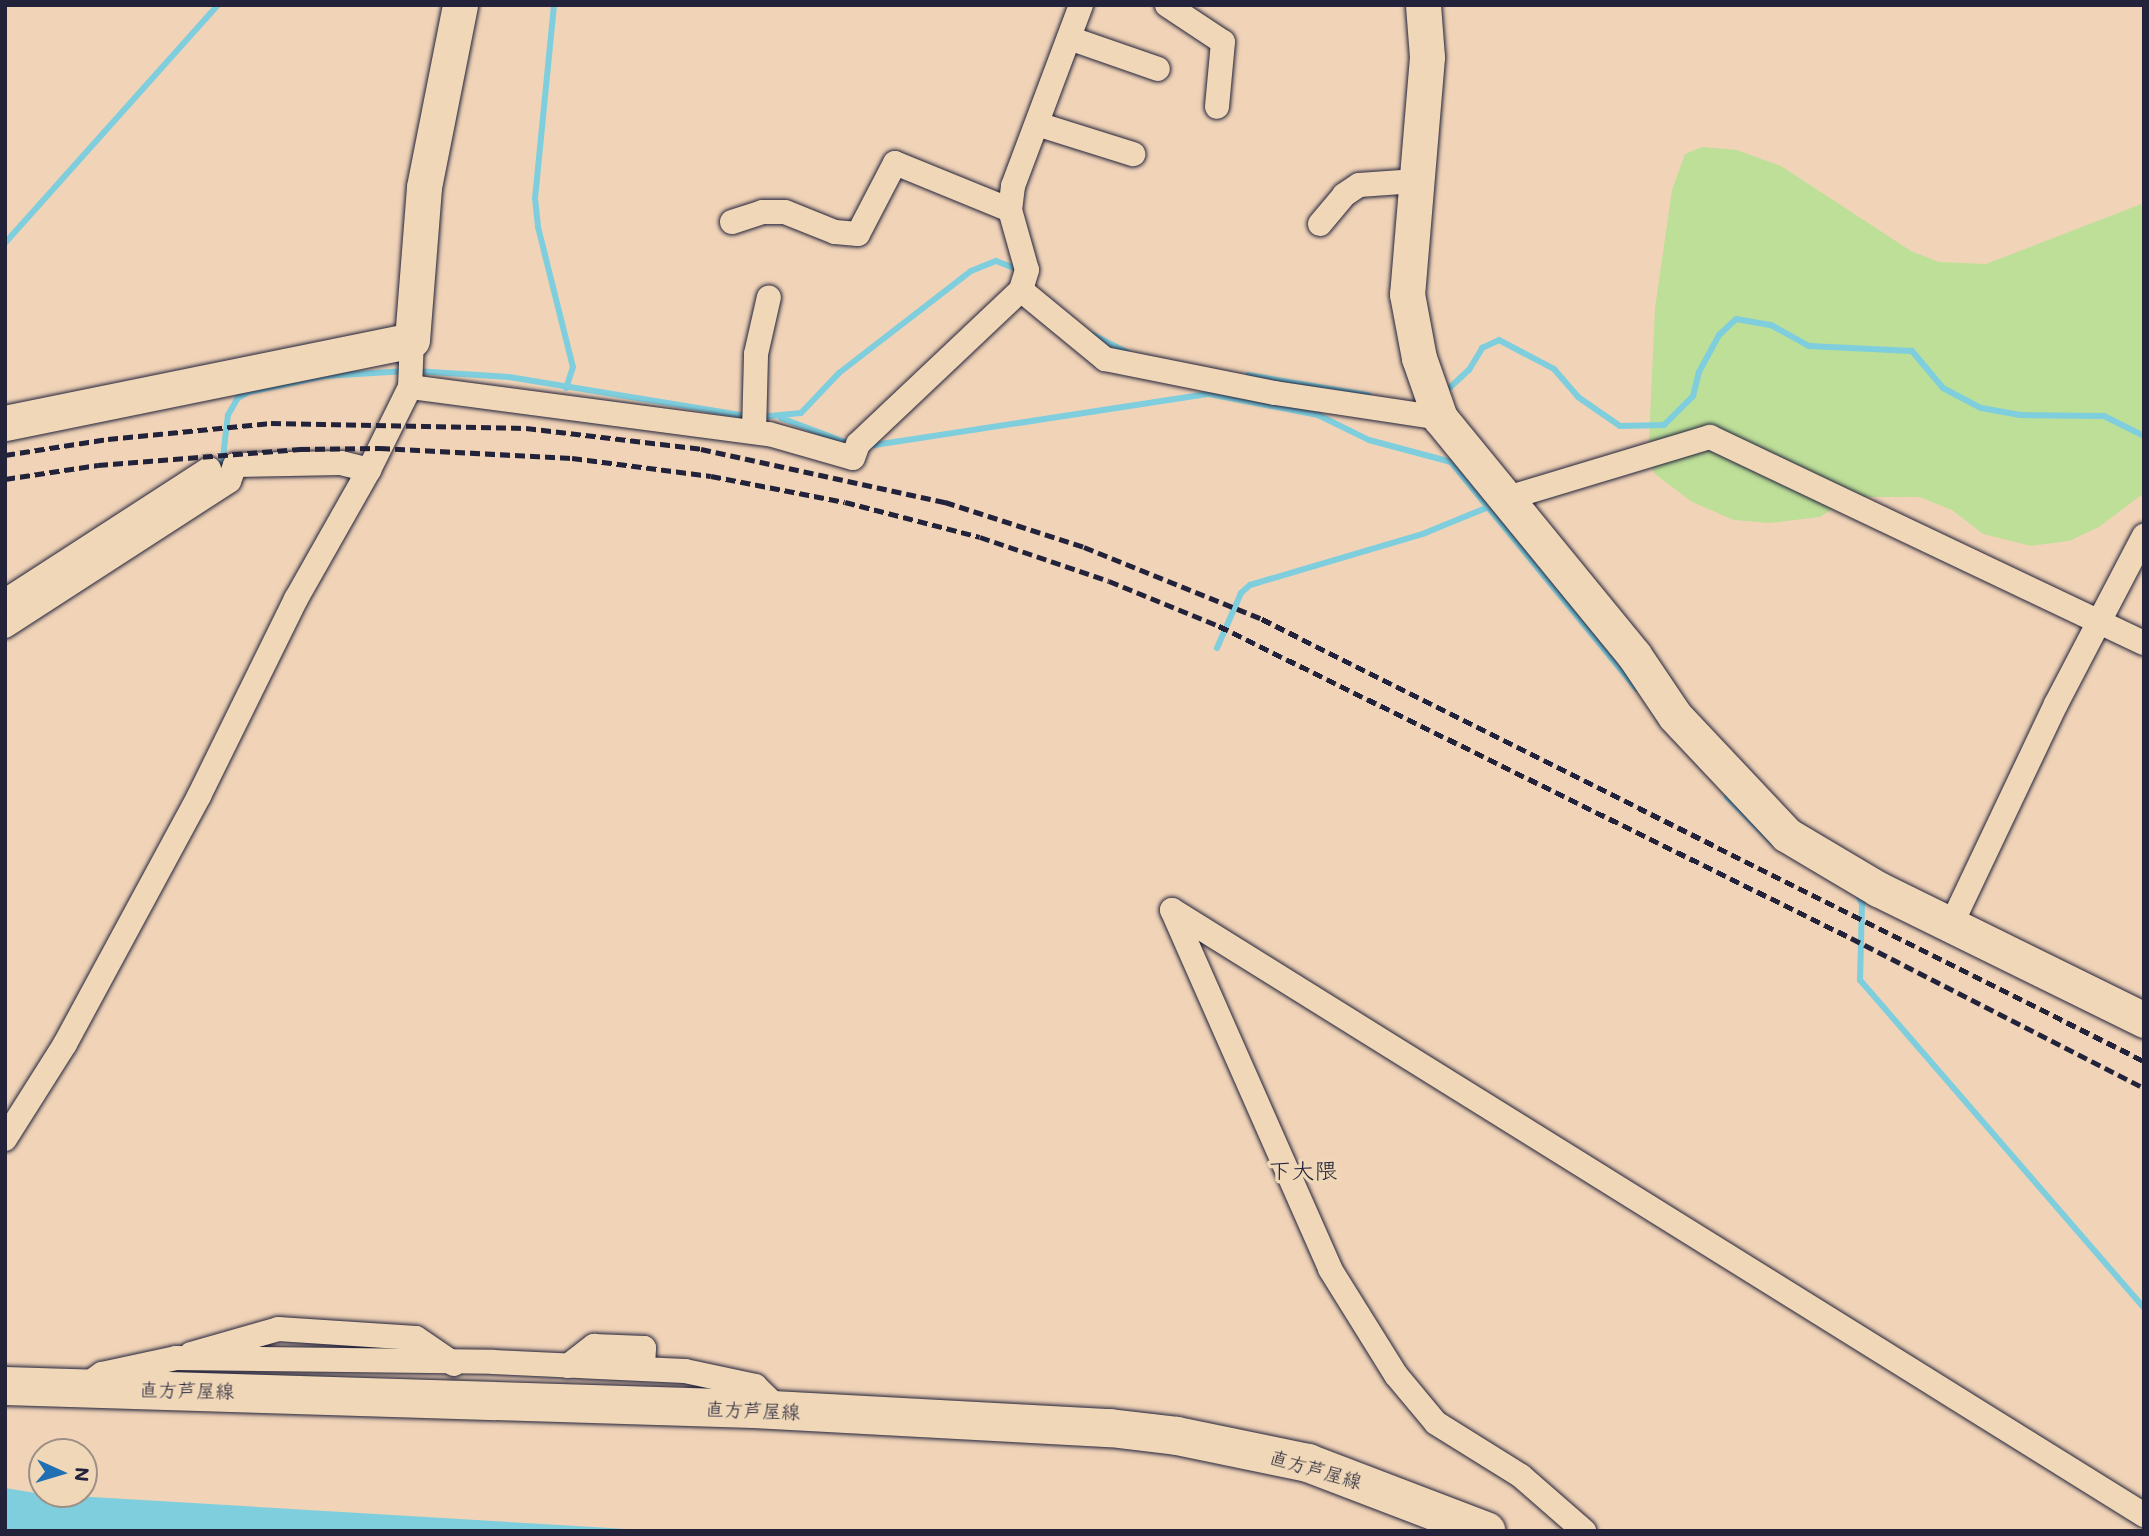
<!DOCTYPE html>
<meta charset="utf-8">
<style>
body{margin:0}
#map{position:relative;width:2149px;height:1536px;overflow:hidden;background:#f1d4b8;font-family:Mali,"Klee One",sans-serif}
div>[style]{position:absolute}
.green>*{inset:0;background:#bddf98}
.water>*{inset:0;background:#7fcedd}
.stream>*{height:6px;margin:-3px;padding:0 3px;transform-origin:3px;border-radius:3px;background:#7fcedd}
.roads{filter:drop-shadow(0 0 2px #22223b) drop-shadow(0 0 2px #22223b)}
.street>*{height:24px;margin:-12px;padding:0 12px;transform-origin:12px;border-radius:12px;background:#efd7b7}
.secondary>*{height:35px;margin:-17.5px;padding:0 17.5px;transform-origin:17.5px;border-radius:17.5px;background:#efd7b7}
.primary>*{height:38px;margin:-19px;padding:0 19px;transform-origin:19px;border-radius:19px;background:#efd7b7}
.rail>*{height:5px;margin-top:-2.5px;transform-origin:0;background:repeating-linear-gradient(90deg,#22223b 0 10px,transparent 0 15px)}
span{translate:-50% -50%;white-space:nowrap;text-align:center;line-height:1.15;-webkit-text-stroke:7px #efd7b7;paint-order:stroke}
.street-label{font-size:19px;color:#22223b}
.quarter-label{font-size:23px;color:#22223b}
.frame{position:absolute;inset:0;border:7px solid #22223b;pointer-events:none}
.north{position:absolute;left:28px;top:1438px;width:70px;height:70px;box-sizing:border-box;background:#efd7b7;border:2px solid #9d8f85;border-radius:50%;rotate:94deg;font-size:19px;font-weight:700;line-height:28px;text-align:center;color:#22223b}
.north::after{content:'';display:block;margin:auto;width:24px;height:32px;background:#1f6fb2;clip-path:polygon(50% 0,100% 100%,50% 72%,0 100%)}
</style>
<div id="map">
<div class="green">
<div style="clip-path:polygon(1702px 147px,1737px 150px,1781px 166px,1911px 251px,1939px 262px,1986px 264px,2144px 203px,2144px 493px,2099px 527px,2069px 541px,2031px 546px,1983px 534px,1952px 510px,1919px 497px,1851px 497px,1820px 517px,1770px 523px,1734px 520px,1692px 502px,1655px 474px,1648px 461px,1655px 308px,1672px 190px,1685px 154px)"></div>
</div>
<div class="water">
<div style="clip-path:polygon(5px 1488px,42px 1494px,660px 1531px,5px 1531px)"></div>
</div>
<div class="stream">
<div style="left:554px;top:5px;width:194px;rotate:95.6deg"></div>
<div style="left:535px;top:198px;width:29px;rotate:84deg"></div>
<div style="left:538px;top:227px;width:144px;rotate:76deg"></div>
<div style="left:573px;top:367px;width:22px;rotate:108deg"></div>
<div style="left:5px;top:243px;width:319px;rotate:-48.2deg"></div>
<div style="left:1093px;top:335px;width:38px;rotate:27deg"></div>
<div style="left:416px;top:371px;width:93px;rotate:3.7deg"></div>
<div style="left:509px;top:377px;width:242px;rotate:9.3deg"></div>
<div style="left:1248px;top:375px;width:122px;rotate:9.5deg"></div>
<div style="left:1444px;top:393px;width:34px;rotate:-43deg"></div>
<div style="left:1469px;top:370px;width:26px;rotate:-59deg"></div>
<div style="left:1482px;top:348px;width:19px;rotate:-25deg"></div>
<div style="left:1499px;top:340px;width:62px;rotate:27.8deg"></div>
<div style="left:1554px;top:369px;width:37px;rotate:49deg"></div>
<div style="left:1578px;top:397px;width:51px;rotate:34.6deg"></div>
<div style="left:1620px;top:426px;width:44px;rotate:-1.3deg"></div>
<div style="left:1664px;top:425px;width:41px;rotate:-45deg"></div>
<div style="left:1693px;top:396px;width:25px;rotate:-76deg"></div>
<div style="left:1699px;top:372px;width:42px;rotate:-61.6deg"></div>
<div style="left:1719px;top:335px;width:23px;rotate:-43deg"></div>
<div style="left:1736px;top:319px;width:36px;rotate:10deg"></div>
<div style="left:1771px;top:325px;width:43px;rotate:28.9deg"></div>
<div style="left:1809px;top:346px;width:103px;rotate:2.8deg"></div>
<div style="left:1912px;top:351px;width:48px;rotate:50deg"></div>
<div style="left:1943px;top:388px;width:43px;rotate:27.8deg"></div>
<div style="left:1981px;top:408px;width:40px;rotate:10deg"></div>
<div style="left:2020px;top:415px;width:84px;rotate:0.7deg"></div>
<div style="left:2104px;top:416px;width:45px;rotate:26.6deg"></div>
<div style="left:759px;top:417px;width:42px;rotate:-5.4deg"></div>
<div style="left:801px;top:413px;width:55px;rotate:-46.5deg"></div>
<div style="left:839px;top:373px;width:167px;rotate:-37.7deg"></div>
<div style="left:971px;top:271px;width:27px;rotate:-22deg"></div>
<div style="left:996px;top:261px;width:22px;rotate:21deg"></div>
<div style="left:781px;top:418px;width:74px;rotate:20.6deg"></div>
<div style="left:868px;top:446px;width:345px;rotate:-8.7deg"></div>
<div style="left:1209px;top:394px;width:111px;rotate:10.9deg"></div>
<div style="left:1318px;top:415px;width:57px;rotate:26.1deg"></div>
<div style="left:1369px;top:440px;width:85px;rotate:15deg"></div>
<div style="left:1451px;top:462px;width:293px;rotate:50.7deg"></div>
<div style="left:217px;top:470px;width:7px;rotate:-45deg"></div>
<div style="left:222px;top:465px;width:50px;rotate:-83.2deg"></div>
<div style="left:228px;top:415px;width:20px;rotate:-60deg"></div>
<div style="left:238px;top:398px;width:13px;rotate:-29deg"></div>
<div style="left:249px;top:392px;width:78px;rotate:-11.9deg"></div>
<div style="left:325px;top:376px;width:81px;rotate:-3.5deg"></div>
<div style="left:1217px;top:648px;width:60px;rotate:-66.4deg"></div>
<div style="left:1241px;top:593px;width:12px;rotate:-42deg"></div>
<div style="left:1250px;top:585px;width:183px;rotate:-16.5deg"></div>
<div style="left:1425px;top:533px;width:66px;rotate:-22.3deg"></div>
<div style="left:1727px;top:797px;width:65px;rotate:45deg"></div>
<div style="left:1856px;top:891px;width:14px;rotate:65deg"></div>
<div style="left:1862px;top:904px;width:76px;rotate:91.5deg"></div>
<div style="left:1860px;top:980px;width:434px;rotate:49.1deg"></div>
</div>
<div class="roads">
<div class="street">
<div style="left:1081px;top:5px;width:193px;rotate:110.6deg"></div>
<div style="left:1013px;top:186px;width:24px;rotate:97deg"></div>
<div style="left:1010px;top:210px;width:62px;rotate:74.2deg"></div>
<div style="left:1027px;top:270px;width:21px;rotate:107deg"></div>
<div style="left:1021px;top:290px;width:109px;rotate:39.4deg"></div>
<div style="left:1105px;top:359px;width:173px;rotate:11.3deg"></div>
<div style="left:1275px;top:393px;width:167px;rotate:8.6deg"></div>
<div style="left:1167px;top:5px;width:67px;rotate:33.5deg"></div>
<div style="left:1223px;top:42px;width:65px;rotate:95.3deg"></div>
<div style="left:1069px;top:38px;width:94px;rotate:19.2deg"></div>
<div style="left:1037px;top:124px;width:101px;rotate:17.4deg"></div>
<div style="left:732px;top:222px;width:32px;rotate:-18deg"></div>
<div style="left:762px;top:212px;width:23px"></div>
<div style="left:785px;top:212px;width:54px;rotate:21.8deg"></div>
<div style="left:835px;top:232px;width:23px;rotate:5deg"></div>
<div style="left:858px;top:234px;width:80px;rotate:-62.5deg"></div>
<div style="left:895px;top:163px;width:124px;rotate:22.2deg"></div>
<div style="left:1320px;top:224px;width:38px;rotate:-50deg"></div>
<div style="left:1344px;top:195px;width:18px;rotate:-34deg"></div>
<div style="left:1359px;top:185px;width:57px;rotate:-4deg"></div>
<div style="left:410px;top:387px;width:362px;rotate:7.5deg"></div>
<div style="left:769px;top:434px;width:87px;rotate:15.9deg"></div>
<div style="left:853px;top:458px;width:15px;rotate:-70deg"></div>
<div style="left:858px;top:444px;width:224px;rotate:-43.4deg"></div>
<div style="left:754px;top:432px;width:78px;rotate:-88.5deg"></div>
<div style="left:756px;top:354px;width:58px;rotate:-77.2deg"></div>
<div style="left:1504px;top:499px;width:215px;rotate:-16.8deg"></div>
<div style="left:1710px;top:437px;width:480px;rotate:25.4deg"></div>
<div style="left:5px;top:601px;width:243px;rotate:-32.9deg"></div>
<div style="left:5px;top:626px;width:267px;rotate:-32.9deg"></div>
<div style="left:229px;top:481px;width:17px;rotate:-69deg"></div>
<div style="left:235px;top:465px;width:106px;rotate:-1.1deg"></div>
<div style="left:341px;top:463px;width:29px;rotate:14deg"></div>
<div style="left:1172px;top:910px;width:1145px;rotate:31.9deg"></div>
<div style="left:1172px;top:910px;width:392px;rotate:66.2deg"></div>
<div style="left:1330px;top:1269px;width:125px;rotate:58.1deg"></div>
<div style="left:1396px;top:1375px;width:62px;rotate:50.2deg"></div>
<div style="left:1436px;top:1423px;width:100px;rotate:31.9deg"></div>
<div style="left:1521px;top:1476px;width:84px;rotate:41.1deg"></div>
<div style="left:1951px;top:925px;width:245px;rotate:-64.6deg"></div>
<div style="left:2056px;top:704px;width:190px;rotate:-62.4deg"></div>
<div style="left:5px;top:1139px;width:112px;rotate:-57.7deg"></div>
<div style="left:65px;top:1044px;width:282px;rotate:-61.6deg"></div>
<div style="left:199px;top:796px;width:220px;rotate:-63.8deg"></div>
<div style="left:296px;top:599px;width:148px;rotate:-60.5deg"></div>
<div style="left:369px;top:470px;width:93px;rotate:-63.7deg"></div>
<div style="left:410px;top:387px;width:47px;rotate:-87.6deg"></div>
<div style="left:191px;top:1354px;width:91px;rotate:-16deg"></div>
<div style="left:278px;top:1329px;width:138px;rotate:3.7deg"></div>
<div style="left:416px;top:1338px;width:46px;rotate:34.4deg"></div>
<div style="left:568px;top:1366px;width:33px;rotate:-38deg"></div>
<div style="left:594px;top:1346px;width:50px;rotate:2.3deg"></div>
<div style="left:644px;top:1348px;width:21px;rotate:93deg"></div>
<div style="left:89px;top:1383px;width:16px;rotate:-35deg"></div>
<div style="left:102px;top:1374px;width:76px;rotate:-12.2deg"></div>
<div style="left:176px;top:1358px;width:317px;rotate:0.7deg"></div>
<div style="left:493px;top:1362px;width:192px;rotate:2.7deg"></div>
<div style="left:685px;top:1371px;width:72px;rotate:12.1deg"></div>
<div style="left:755px;top:1386px;width:35px;rotate:44deg"></div>
</div>
<div class="secondary">
<div style="left:1423px;top:5px;width:52px;rotate:85.6deg"></div>
<div style="left:1427px;top:57px;width:238px;rotate:94.8deg"></div>
<div style="left:1407px;top:294px;width:65px;rotate:79.4deg"></div>
<div style="left:1419px;top:358px;width:64px;rotate:70.7deg"></div>
<div style="left:1440px;top:418px;width:306px;rotate:50.7deg"></div>
<div style="left:1634px;top:655px;width:73px;rotate:56.1deg"></div>
<div style="left:1675px;top:716px;width:163px;rotate:46.7deg"></div>
<div style="left:1787px;top:835px;width:106px;rotate:30.7deg"></div>
<div style="left:1878px;top:889px;width:297px;rotate:26.2deg"></div>
<div style="left:5px;top:423px;width:415px;rotate:-11.5deg"></div>
<div style="left:412px;top:340px;width:153px;rotate:-85.5deg"></div>
<div style="left:424px;top:187px;width:186px;rotate:-78.8deg"></div>
</div>
<div class="primary">
<div style="left:5px;top:1386px;width:749px;rotate:1.76deg"></div>
<div style="left:754px;top:1409px;width:357px;rotate:3.1deg"></div>
<div style="left:1110px;top:1428px;width:67px;rotate:6.8deg"></div>
<div style="left:1177px;top:1436px;width:134px;rotate:11.6deg"></div>
<div style="left:1308px;top:1463px;width:191px;rotate:20.9deg"></div>
</div>
</div>
<div class="rail">
<div style="left:5px;top:455px;width:104px;rotate:-8.8deg"></div>
<div style="left:108px;top:439px;width:164px;rotate:-5.6deg"></div>
<div style="left:271px;top:423px;width:255px;rotate:1.1deg"></div>
<div style="left:526px;top:428px;width:176px;rotate:6.8deg"></div>
<div style="left:701px;top:449px;width:250px;rotate:12.3deg"></div>
<div style="left:945px;top:502px;width:146px;rotate:17.9deg"></div>
<div style="left:1084px;top:547px;width:192px;rotate:22deg"></div>
<div style="left:1262px;top:619px;width:987px;rotate:26.62deg"></div>
<div style="left:5px;top:479px;width:94px;rotate:-8.6deg"></div>
<div style="left:98px;top:465px;width:203px;rotate:-4.5deg"></div>
<div style="left:300px;top:449px;width:80px;rotate:-0.7deg"></div>
<div style="left:380px;top:448px;width:192px;rotate:3deg"></div>
<div style="left:572px;top:458px;width:140px;rotate:7.4deg"></div>
<div style="left:711px;top:476px;width:136px;rotate:11deg"></div>
<div style="left:845px;top:502px;width:139px;rotate:14.5deg"></div>
<div style="left:980px;top:537px;width:136px;rotate:18.8deg"></div>
<div style="left:1109px;top:581px;width:119px;rotate:22.2deg"></div>
<div style="left:1219px;top:626px;width:705px;rotate:26.27deg"></div>
<div style="left:1851px;top:938px;width:329px;rotate:27.1deg"></div>
</div>
<div class="street-label">
<span style="left:187px;top:1390px;rotate:1deg">直方芦屋線</span>
<span style="left:753px;top:1410px;rotate:2deg">直方芦屋線</span>
<span style="left:1316px;top:1469px;rotate:16deg">直方芦屋線</span>
</div>
<div class="quarter-label">
<span style="left:1303px;top:1170px">下大隈</span>
</div>
<div class="frame"></div>
<div class="north">N</div>
</div>
